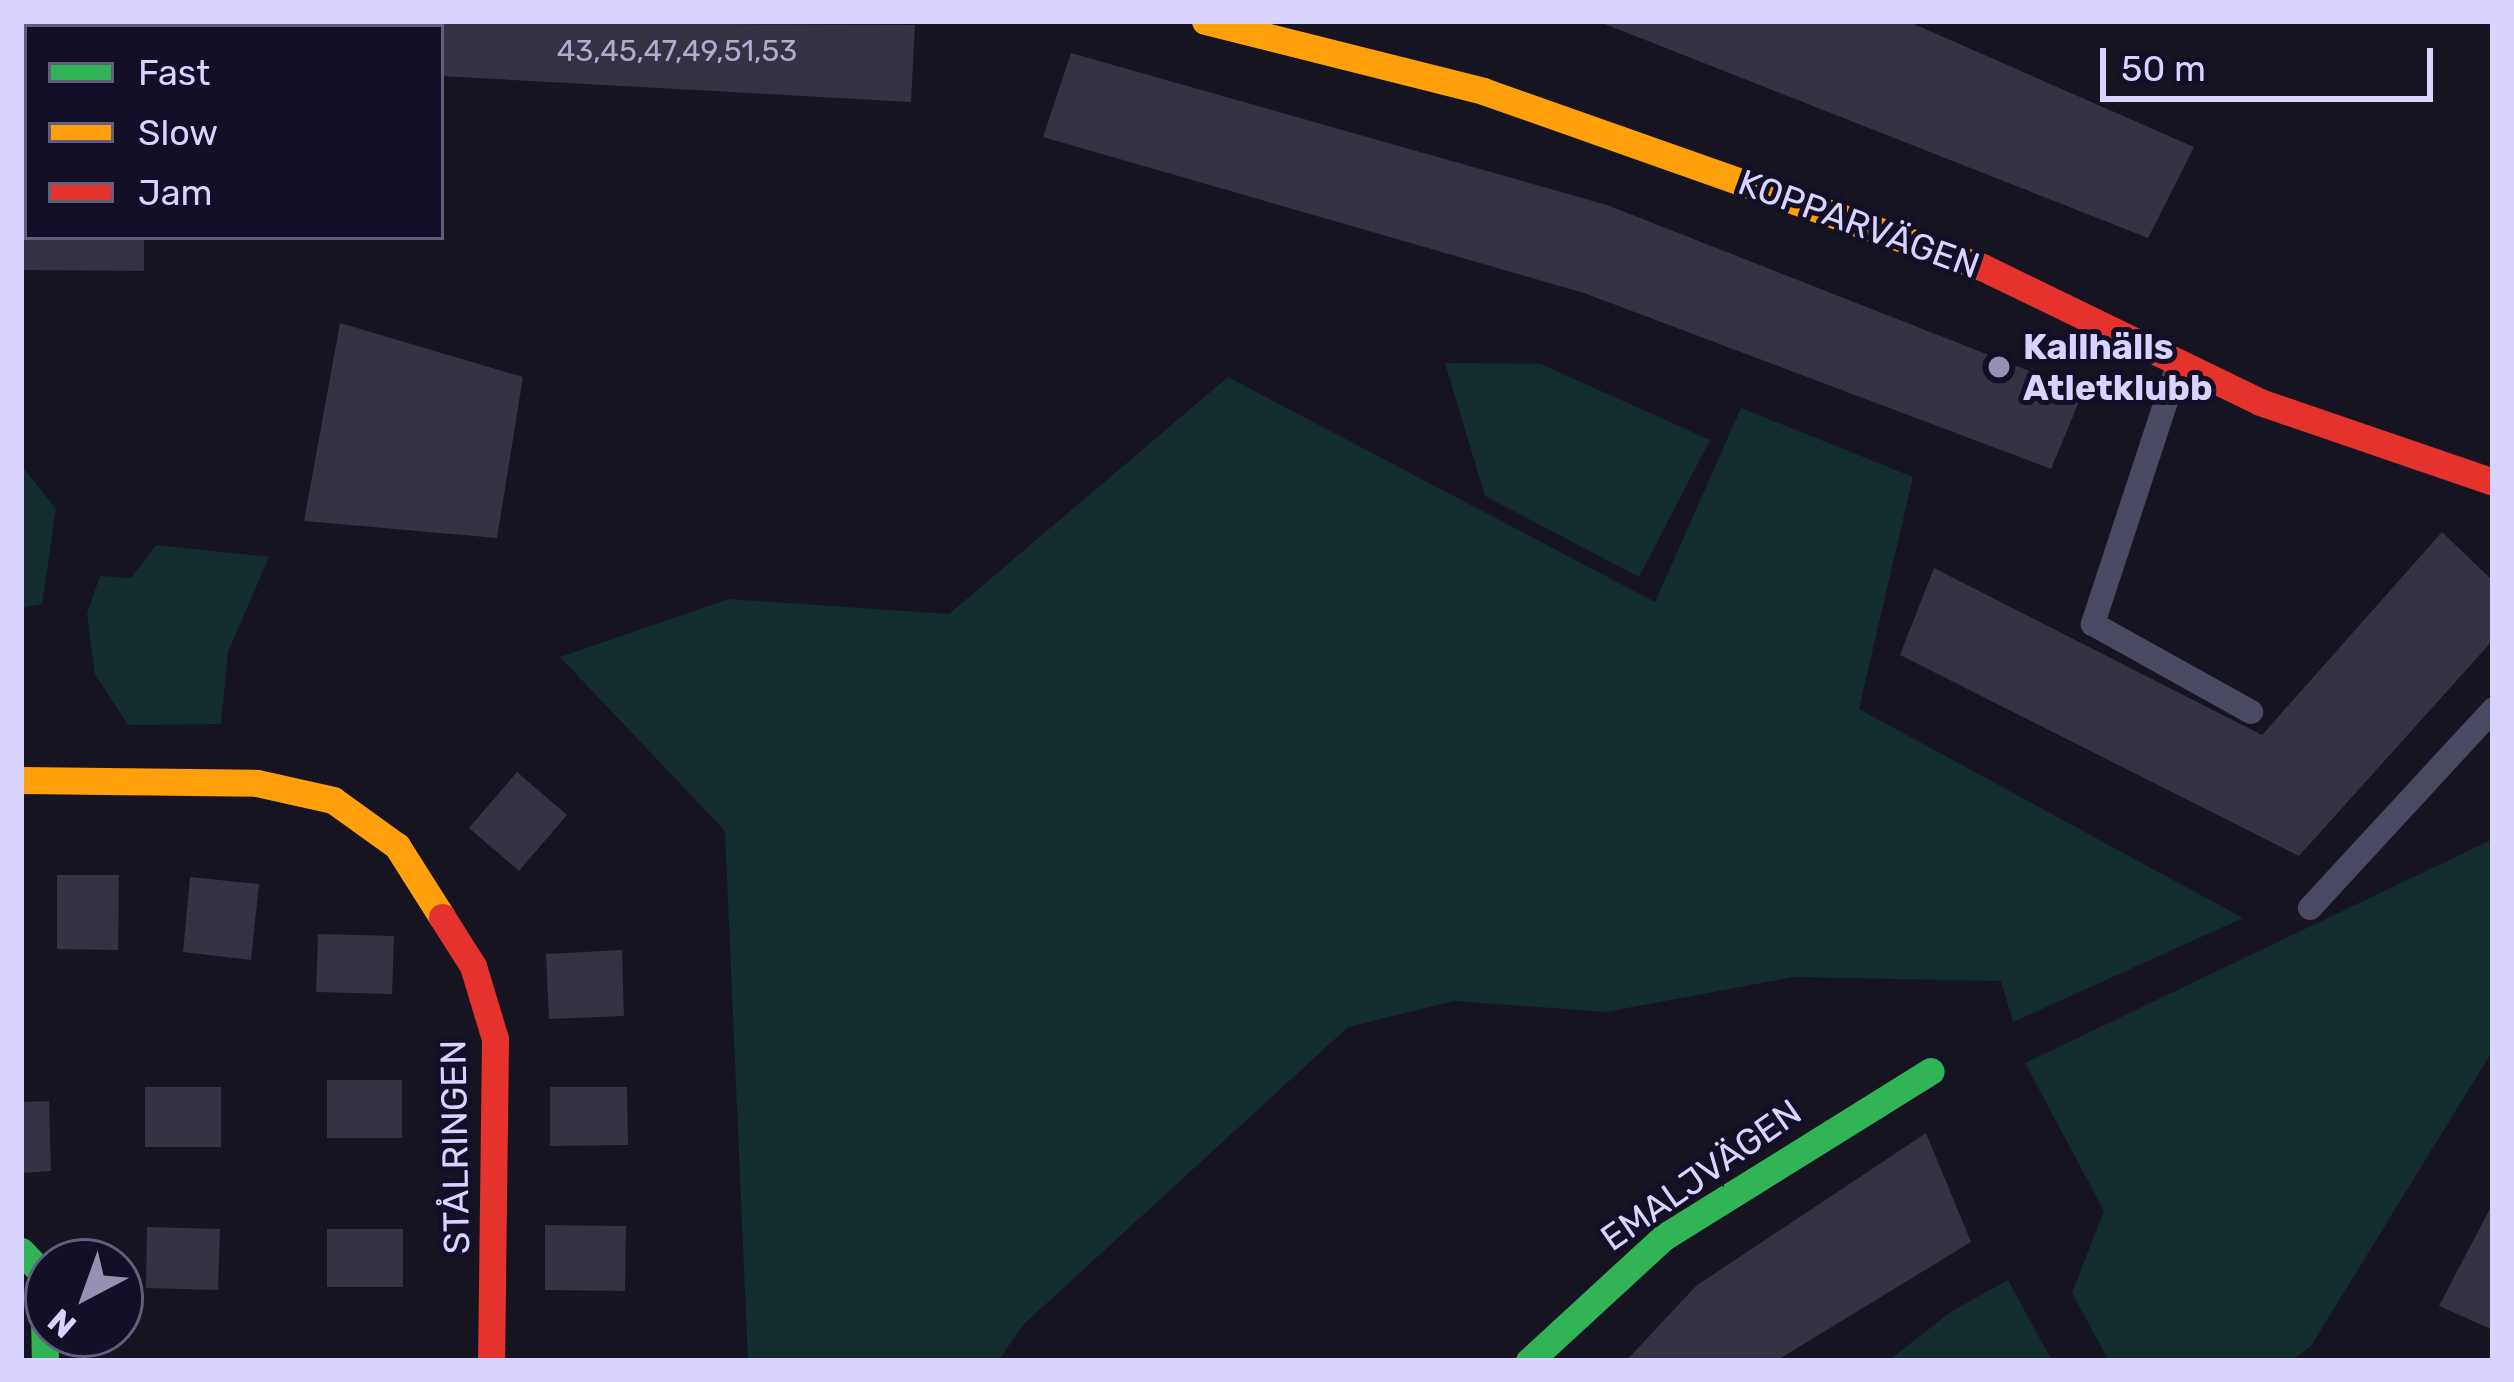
<!DOCTYPE html>
<meta charset="utf-8">
<style>
body{margin:0}
#map{position:relative;width:2514px;height:1382px;overflow:hidden;background:#161421;font-family:Rubik,sans-serif}
div>[style]{position:absolute}
.green>*{inset:0;background:#132c2d}
.building>*{inset:0;background:#343243}
.lane>*{height:24px;margin:-12px;padding:0 12px;transform-origin:12px;border-radius:12px;background:#4a4962}
.street>*{height:51px;margin:-25.5px;padding:0 25.5px;transform-origin:25.5px;border-radius:25.5px;background:#4a4962}
.fast>*{height:27px;margin:-13.5px;padding:0 13.5px;transform-origin:13.5px;border-radius:13.5px;background:#30b455}
.slow>*{height:27px;margin:-13.5px;padding:0 13.5px;transform-origin:13.5px;border-radius:13.5px;background:#ff9f0a}
.jam>*{height:27px;margin:-13.5px;padding:0 13.5px;transform-origin:13.5px;border-radius:13.5px;background:#e5322d}
.dots>*{width:33px;height:33px;translate:-50% -50%;box-sizing:border-box;border:6px solid #130f26;border-radius:50%}
span{translate:-50% -50%;white-space:nowrap;text-align:center;line-height:1.15;-webkit-text-stroke:10px #130f26;paint-order:stroke}
.number-label{font-size:30px;color:#b0acd0}
.number-label span{-webkit-text-stroke-width:0}
.street-label{font-size:36px;color:#d9d4ff}
.poi-label{font-size:36px;color:#d9d4ff;font-weight:700}
.left{translate:0 -50%;text-align:left}
.frame{position:absolute;inset:0;border:24px solid #d9d4ff;pointer-events:none}
.legend{position:absolute;left:24px;top:24px;width:420px;height:216px;box-sizing:border-box;background:#130f26;border:3px solid #625e7d;margin:0;padding:15px 21px;list-style:none;font-size:36px;color:#d9d4ff}
.legend li{display:flex;align-items:center;gap:24px;height:60px}
.legend b{width:60px;border:3px solid #625e7d}
.north{position:absolute;left:24px;top:1238px;width:120px;height:120px;box-sizing:border-box;background:#130f26;border:3px solid #625e7d;border-radius:50%;rotate:221deg;font-size:33px;font-weight:700;line-height:48px;text-align:center;color:#d9d4ff}
.north::after{content:'';display:block;margin:auto;width:42px;height:54px;background:#9591b1;clip-path:polygon(50% 0,100% 100%,50% 72%,0 100%)}
.scale{position:absolute;left:2100px;top:48px;width:333px;height:54px;box-sizing:border-box;border:6px solid #d9d4ff;border-top:0;padding-left:15px;font-size:36px;line-height:42px;white-space:nowrap;color:#d9d4ff;-webkit-text-stroke:9px #130f26;paint-order:stroke}
</style>
<div id="map">
<div class="green">
<div style="clip-path:polygon(1445px 363px,1541px 364px,1710px 440px,1639px 577px,1485px 496px)"></div>
<div style="clip-path:polygon(1228px 377px,1655px 602px,1741px 408px,1913px 477px,1859px 709px,2243px 918px,2013px 1022px,2001px 981px,1793px 977px,1606px 1012px,1454px 1001px,1348px 1027px,1023px 1325px,998px 1361px,748px 1361px,725px 831px,560px 657px,729px 599px,949px 614px)"></div>
<div style="clip-path:polygon(21px 465px,56px 509px,42px 604px,21px 608px)"></div>
<div style="clip-path:polygon(156px 545px,269px 557px,228px 652px,221px 724px,128px 725px,95px 674px,87px 614px,100px 576px,131px 578px)"></div>
<div style="clip-path:polygon(2493px 839px,2493px 1050px,2311px 1346px,2291px 1361px,2109px 1361px,2072px 1293px,2104px 1211px,2025px 1063px)"></div>
<div style="clip-path:polygon(2008px 1280px,2052px 1361px,1888px 1361px,1952px 1311px)"></div>
</div>
<div class="building">
<div style="clip-path:polygon(162px 21px,915px 25px,911px 102px,441px 76px,441px 27px)"></div>
<div style="clip-path:polygon(1597px 21px,1907px 21px,2194px 147px,2148px 238px)"></div>
<div style="clip-path:polygon(1071px 53px,1607px 205px,2083px 392px,2051px 469px,1584px 293px,1043px 137px)"></div>
<div style="clip-path:polygon(21px 193px,27px 237px,144px 237px,144px 271px,21px 270px)"></div>
<div style="clip-path:polygon(340px 323px,523px 377px,497px 538px,304px 521px)"></div>
<div style="clip-path:polygon(2442px 532px,2493px 581px,2493px 640px,2299px 856px,1900px 655px,1934px 568px,2262px 735px)"></div>
<div style="clip-path:polygon(517px 772px,567px 815px,519px 871px,469px 828px)"></div>
<div style="clip-path:polygon(57px 875px,119px 875px,118px 950px,57px 949px)"></div>
<div style="clip-path:polygon(190px 877px,259px 884px,251px 960px,183px 952px)"></div>
<div style="clip-path:polygon(318px 934px,394px 936px,392px 994px,316px 992px)"></div>
<div style="clip-path:polygon(622px 950px,624px 1016px,549px 1019px,546px 954px)"></div>
<div style="clip-path:polygon(327px 1080px,402px 1080px,402px 1138px,327px 1138px)"></div>
<div style="clip-path:polygon(145px 1087px,221px 1087px,221px 1147px,145px 1147px)"></div>
<div style="clip-path:polygon(550px 1087px,627px 1087px,628px 1145px,550px 1146px)"></div>
<div style="clip-path:polygon(49px 1101px,51px 1171px,21px 1173px,21px 1102px)"></div>
<div style="clip-path:polygon(1926px 1133px,1971px 1242px,1776px 1361px,1626px 1361px,1696px 1286px)"></div>
<div style="clip-path:polygon(2493px 1203px,2493px 1330px,2439px 1306px)"></div>
<div style="clip-path:polygon(545px 1225px,626px 1226px,625px 1291px,545px 1290px)"></div>
<div style="clip-path:polygon(147px 1227px,220px 1229px,218px 1290px,146px 1288px)"></div>
<div style="clip-path:polygon(327px 1229px,403px 1229px,403px 1287px,327px 1287px)"></div>
</div>
<div class="lane">
<div style="left:2178px;top:365px;width:273px;rotate:108.2deg"></div>
<div style="left:2093px;top:624px;width:181px;rotate:29.1deg"></div>
<div style="left:2310px;top:908px;width:270px;rotate:-47.3deg"></div>
</div>
<div class="street">
<div style="left:79px;top:27px;width:7px;rotate:-63deg"></div>
<div style="left:21px;top:99px;width:6px"></div>
</div>
<div class="fast">
<div style="left:21px;top:1251px;width:32px;rotate:46deg"></div>
<div style="left:43px;top:1274px;width:87px;rotate:88.7deg"></div>
<div style="left:1529px;top:1361px;width:183px;rotate:-42.6deg"></div>
<div style="left:1664px;top:1237px;width:314px;rotate:-31.9deg"></div>
</div>
<div class="slow">
<div style="left:1205px;top:21px;width:287px;rotate:14.1deg"></div>
<div style="left:1483px;top:91px;width:529px;rotate:19.43deg"></div>
<div style="left:21px;top:780px;width:236px;rotate:0.7deg"></div>
<div style="left:257px;top:783px;width:78px;rotate:12.6deg"></div>
<div style="left:333px;top:800px;width:79px;rotate:35.7deg"></div>
<div style="left:397px;top:846px;width:84px;rotate:57.6deg"></div>
</div>
<div class="jam">
<div style="left:1982px;top:267px;width:309px;rotate:25.9deg"></div>
<div style="left:2260px;top:402px;width:246px;rotate:18.9deg"></div>
<div style="left:442px;top:917px;width:58px;rotate:57.7deg"></div>
<div style="left:473px;top:966px;width:76px;rotate:73.2deg"></div>
<div style="left:495px;top:1039px;width:322px;rotate:90.7deg"></div>
</div>
<div class="dots">
<div style="left:1999px;top:367px;background:#9591b1"></div>
</div>
<div class="number-label">
<span style="left:677px;top:51px">43,45,47,49,51,53</span>
</div>
<div class="street-label">
<span style="left:1859px;top:224px;rotate:20deg">KOPPARVÄGEN</span>
<span style="left:455px;top:1147px;rotate:-91deg">STÅLRINGEN</span>
<span style="left:1701px;top:1175px;rotate:-35deg">EMALJVÄGEN</span>
</div>
<div class="poi-label">
<span class="left" style="left:2023px;top:367px">Kallhälls<br>Atletklubb</span>
</div>
<div class="frame"></div>
<ul class="legend">
<li><b style="height:15px;background:#30b455"></b>Fast</li>
<li><b style="height:15px;background:#ff9f0a"></b>Slow</li>
<li><b style="height:15px;background:#e5322d"></b>Jam</li>
</ul>
<div class="north">N</div>
<div class="scale">50 m</div>
</div>
